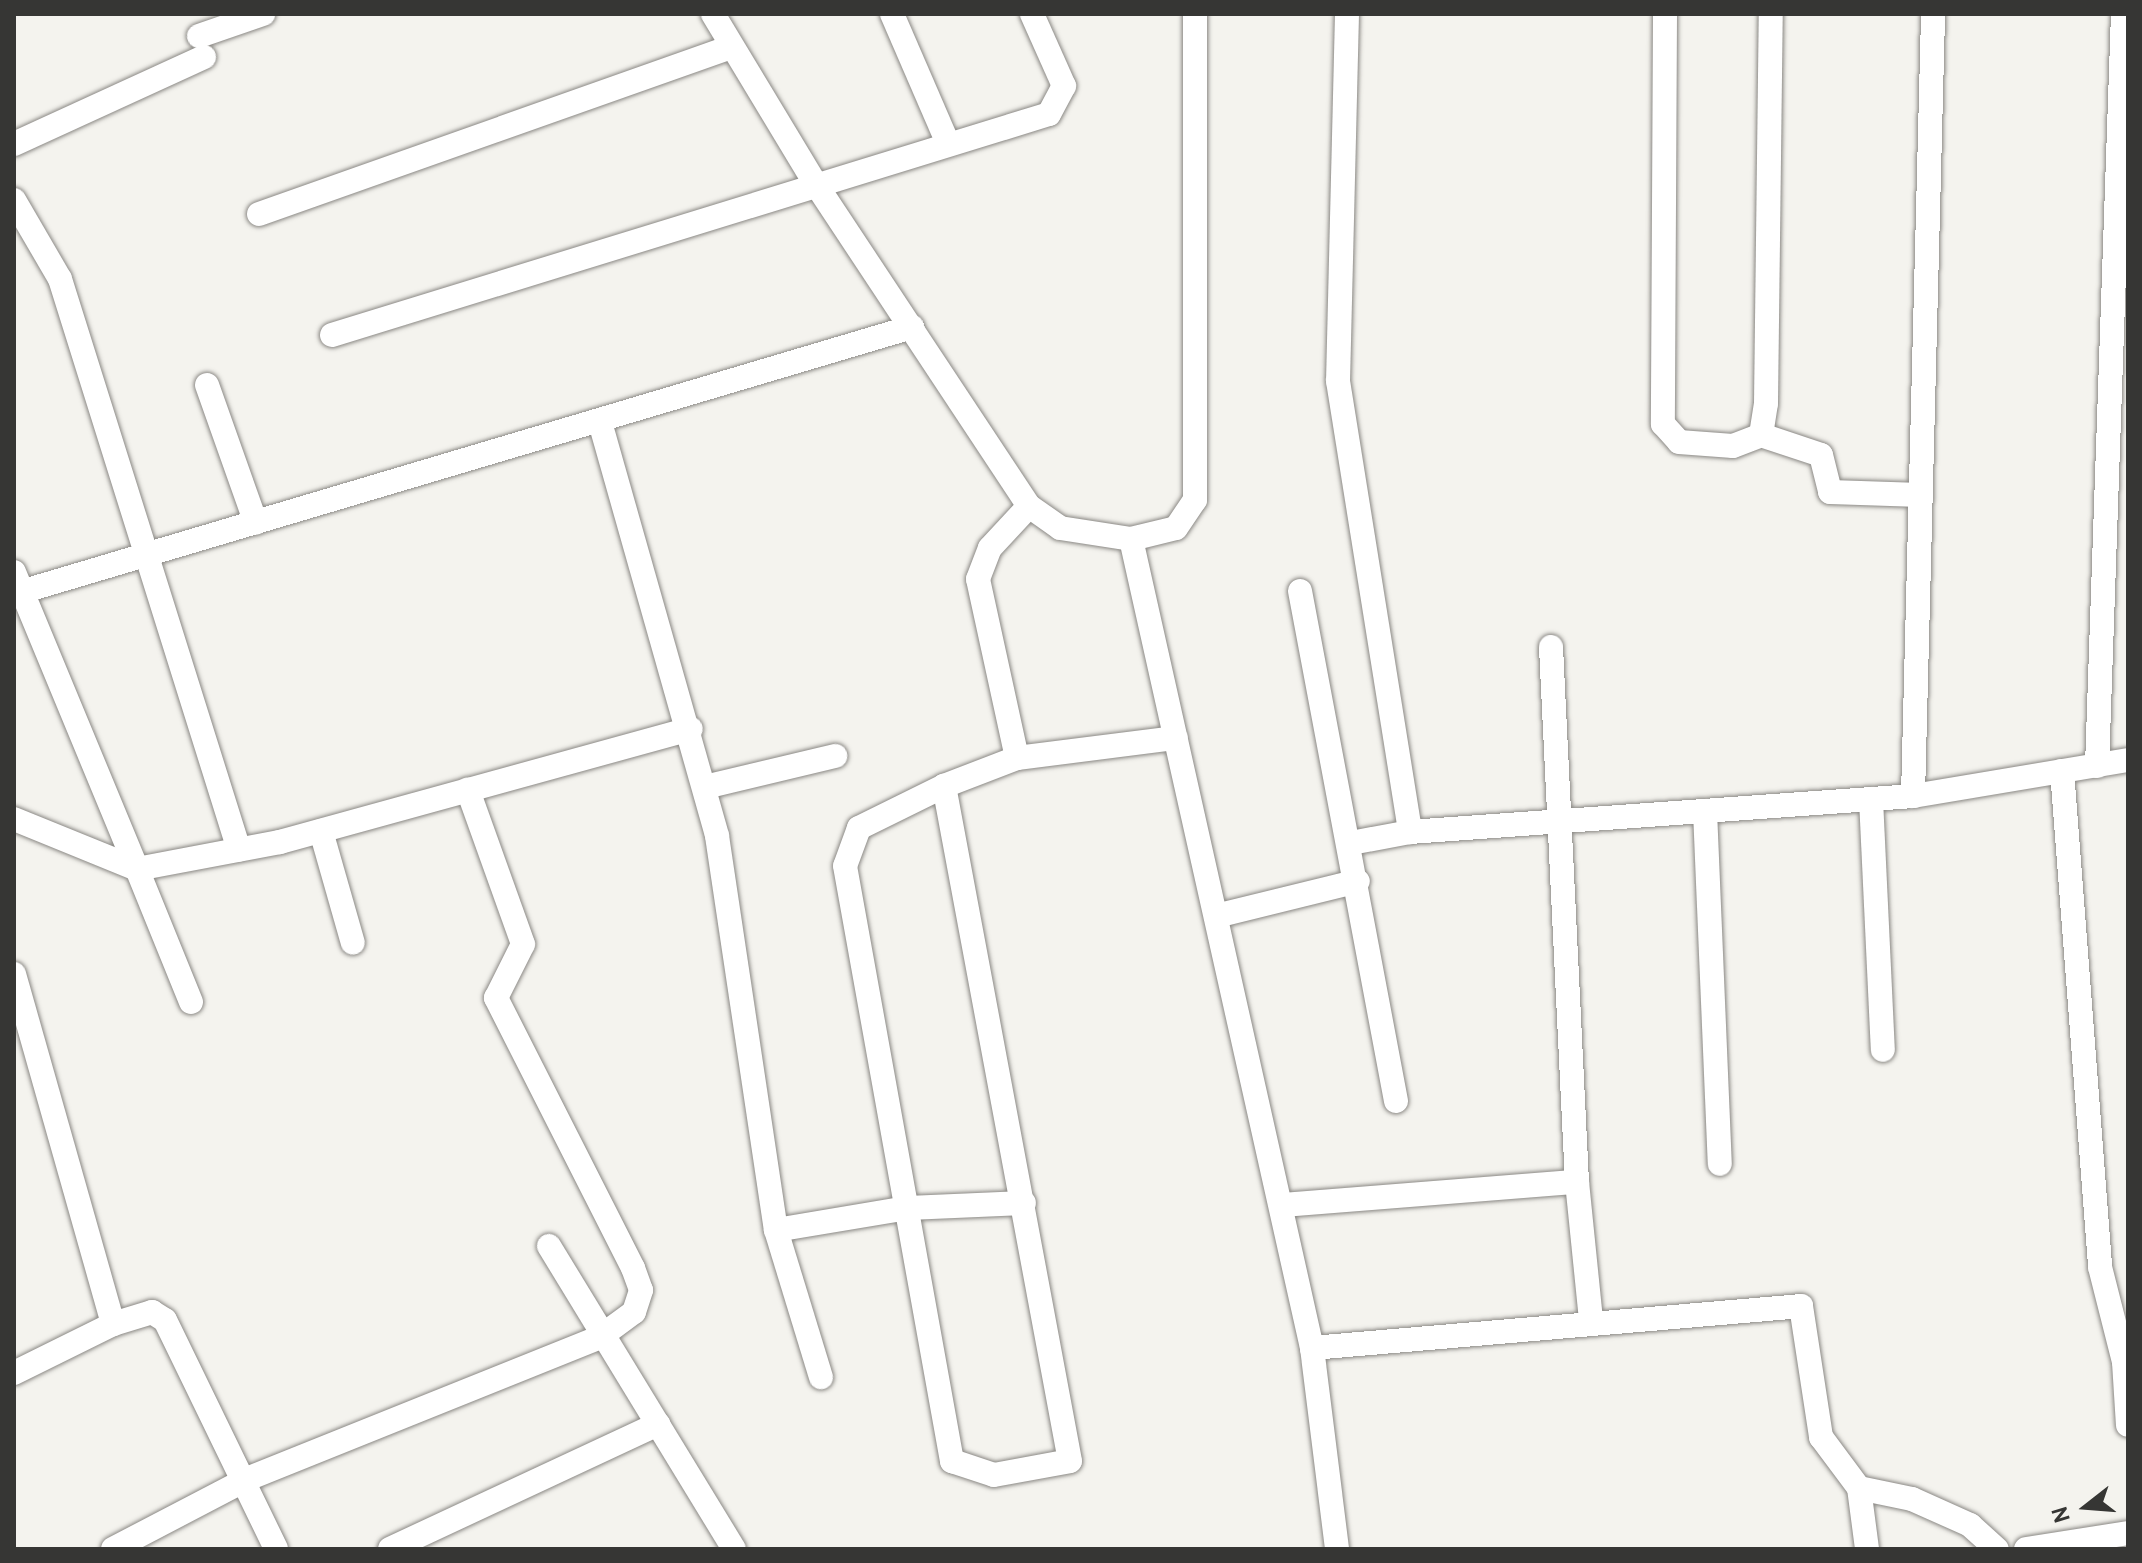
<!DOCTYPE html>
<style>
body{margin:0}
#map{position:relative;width:2142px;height:1563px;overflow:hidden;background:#f4f3ee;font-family:Overpass,sans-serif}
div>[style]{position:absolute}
.roads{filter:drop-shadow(0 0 2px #8a8884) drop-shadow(0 0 2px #8a8884)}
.minor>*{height:24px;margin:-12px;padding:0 12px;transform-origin:12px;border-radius:12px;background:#fff}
span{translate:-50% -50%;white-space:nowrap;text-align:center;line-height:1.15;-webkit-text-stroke:6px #f4f3ee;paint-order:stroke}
.frame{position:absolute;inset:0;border:16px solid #363634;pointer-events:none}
.north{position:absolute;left:2046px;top:1467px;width:80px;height:80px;-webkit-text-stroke:6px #f4f3ee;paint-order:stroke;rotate:253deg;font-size:22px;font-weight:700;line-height:32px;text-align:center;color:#363634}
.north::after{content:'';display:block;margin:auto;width:28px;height:36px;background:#363634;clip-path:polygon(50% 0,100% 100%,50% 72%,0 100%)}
</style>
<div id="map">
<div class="roads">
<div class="minor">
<div style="left:713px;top:14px;width:197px;rotate:58.9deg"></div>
<div style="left:815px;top:183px;width:387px;rotate:56.5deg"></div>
<div style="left:1029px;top:506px;width:38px;rotate:35deg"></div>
<div style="left:1060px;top:528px;width:72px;rotate:8.8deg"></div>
<div style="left:1131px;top:539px;width:46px;rotate:-13.7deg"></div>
<div style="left:1176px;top:528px;width:34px;rotate:-56deg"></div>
<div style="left:1195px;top:500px;width:486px;rotate:-90deg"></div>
<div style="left:892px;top:14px;width:138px;rotate:66.6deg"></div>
<div style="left:1347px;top:14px;width:367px;rotate:91.4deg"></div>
<div style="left:1338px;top:381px;width:457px;rotate:80.9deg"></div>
<div style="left:1665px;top:14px;width:410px;rotate:90.3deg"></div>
<div style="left:1663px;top:424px;width:24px;rotate:48deg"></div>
<div style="left:1679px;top:442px;width:54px;rotate:4.2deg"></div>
<div style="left:1733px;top:446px;width:30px;rotate:-21deg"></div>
<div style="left:1761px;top:435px;width:32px;rotate:-81deg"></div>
<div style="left:1766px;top:403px;width:389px;rotate:-89.3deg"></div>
<div style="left:199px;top:36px;width:68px;rotate:-19deg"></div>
<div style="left:14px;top:144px;width:209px;rotate:-24.6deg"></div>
<div style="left:14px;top:200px;width:91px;rotate:59.8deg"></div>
<div style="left:60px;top:279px;width:598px;rotate:72.59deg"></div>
<div style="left:259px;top:214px;width:501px;rotate:-19.48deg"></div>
<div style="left:332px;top:335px;width:750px;rotate:-17.13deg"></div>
<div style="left:1049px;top:114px;width:32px;rotate:-62deg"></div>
<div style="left:1064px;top:86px;width:79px;rotate:-114deg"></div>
<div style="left:207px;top:385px;width:146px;rotate:70.5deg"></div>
<div style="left:600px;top:422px;width:430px;rotate:74.2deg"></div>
<div style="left:717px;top:836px;width:398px;rotate:81.5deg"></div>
<div style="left:776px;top:1230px;width:154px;rotate:73deg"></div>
<div style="left:1761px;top:435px;width:63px;rotate:18.4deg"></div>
<div style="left:1821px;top:455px;width:38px;rotate:76deg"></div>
<div style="left:1830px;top:492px;width:91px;rotate:1.9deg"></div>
<div style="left:1131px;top:539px;width:829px;rotate:77.39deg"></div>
<div style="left:1312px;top:1348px;width:203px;rotate:82.9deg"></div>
<div style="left:14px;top:572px;width:321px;rotate:67.5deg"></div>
<div style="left:1300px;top:591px;width:519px;rotate:79.34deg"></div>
<div style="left:14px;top:594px;width:937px;rotate:-16.56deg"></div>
<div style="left:1551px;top:647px;width:536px;rotate:87.22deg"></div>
<div style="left:1577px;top:1182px;width:140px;rotate:84.2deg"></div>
<div style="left:1017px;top:758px;width:160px;rotate:-7.2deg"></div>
<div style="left:2097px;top:766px;width:752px;rotate:-88.02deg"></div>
<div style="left:2062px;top:771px;width:497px;rotate:85.6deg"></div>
<div style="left:2100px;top:1267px;width:98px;rotate:75.8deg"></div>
<div style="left:2124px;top:1362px;width:63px;rotate:86.4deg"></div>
<div style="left:944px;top:786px;width:95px;rotate:153.7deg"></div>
<div style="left:859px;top:828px;width:40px;rotate:110.2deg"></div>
<div style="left:845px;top:866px;width:605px;rotate:79.81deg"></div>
<div style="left:952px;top:1461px;width:44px;rotate:18.4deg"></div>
<div style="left:994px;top:1475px;width:77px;rotate:-10.4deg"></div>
<div style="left:1070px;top:1461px;width:687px;rotate:-100.57deg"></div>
<div style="left:944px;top:786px;width:78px;rotate:-21deg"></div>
<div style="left:1017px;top:758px;width:183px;rotate:-102.3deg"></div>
<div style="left:978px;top:579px;width:33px;rotate:-69deg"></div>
<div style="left:990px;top:548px;width:57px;rotate:-47.1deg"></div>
<div style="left:705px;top:787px;width:134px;rotate:-13.4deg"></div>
<div style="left:1913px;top:796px;width:782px;rotate:-88.53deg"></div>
<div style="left:1871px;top:799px;width:251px;rotate:87.3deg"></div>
<div style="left:1705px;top:811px;width:353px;rotate:87.6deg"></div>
<div style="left:14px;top:819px;width:133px;rotate:22.1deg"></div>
<div style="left:321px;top:831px;width:116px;rotate:74.1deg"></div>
<div style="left:1351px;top:843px;width:60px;rotate:-10.6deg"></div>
<div style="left:1410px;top:832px;width:504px;rotate:-4.09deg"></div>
<div style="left:1913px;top:796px;width:218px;rotate:-9.5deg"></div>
<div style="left:1216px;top:916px;width:146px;rotate:-13.8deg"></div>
<div style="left:14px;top:974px;width:364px;rotate:74.2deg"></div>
<div style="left:113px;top:1324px;width:41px;rotate:-17.1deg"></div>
<div style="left:152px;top:1312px;width:15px;rotate:32deg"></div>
<div style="left:165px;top:1320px;width:254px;rotate:64.1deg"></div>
<div style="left:191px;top:1002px;width:144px;rotate:-112.1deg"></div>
<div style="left:137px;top:869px;width:146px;rotate:-10.7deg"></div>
<div style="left:280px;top:842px;width:426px;rotate:-15.4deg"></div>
<div style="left:1282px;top:1205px;width:296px;rotate:-4.5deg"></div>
<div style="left:776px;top:1230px;width:134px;rotate:-9.5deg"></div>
<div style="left:908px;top:1208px;width:116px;rotate:-2.5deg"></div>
<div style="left:549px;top:1246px;width:355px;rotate:58.6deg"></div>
<div style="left:1312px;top:1348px;width:491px;rotate:-4.9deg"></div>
<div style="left:1801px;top:1306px;width:133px;rotate:81.3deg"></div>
<div style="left:1821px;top:1437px;width:64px;rotate:53.3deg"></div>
<div style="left:1859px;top:1488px;width:62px;rotate:82.5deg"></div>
<div style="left:14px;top:1373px;width:110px;rotate:-26.3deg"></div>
<div style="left:1859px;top:1488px;width:54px;rotate:11.7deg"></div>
<div style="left:1912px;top:1499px;width:64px;rotate:24.1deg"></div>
<div style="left:1970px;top:1525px;width:36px;rotate:42deg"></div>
<div style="left:113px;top:1549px;width:151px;rotate:-27.6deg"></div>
<div style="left:247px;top:1479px;width:380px;rotate:-21.9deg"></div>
<div style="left:600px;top:1337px;width:42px;rotate:-36.3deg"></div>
<div style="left:634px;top:1312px;width:23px;rotate:-72deg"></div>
<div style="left:641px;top:1290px;width:23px;rotate:-110deg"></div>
<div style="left:633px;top:1268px;width:303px;rotate:-116.9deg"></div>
<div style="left:496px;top:998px;width:60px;rotate:-63.4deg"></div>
<div style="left:523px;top:944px;width:164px;rotate:-109.7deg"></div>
<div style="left:390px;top:1549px;width:296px;rotate:-25deg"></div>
<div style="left:2026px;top:1549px;width:103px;rotate:-8.9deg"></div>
</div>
</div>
<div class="frame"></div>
<div class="north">N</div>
</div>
